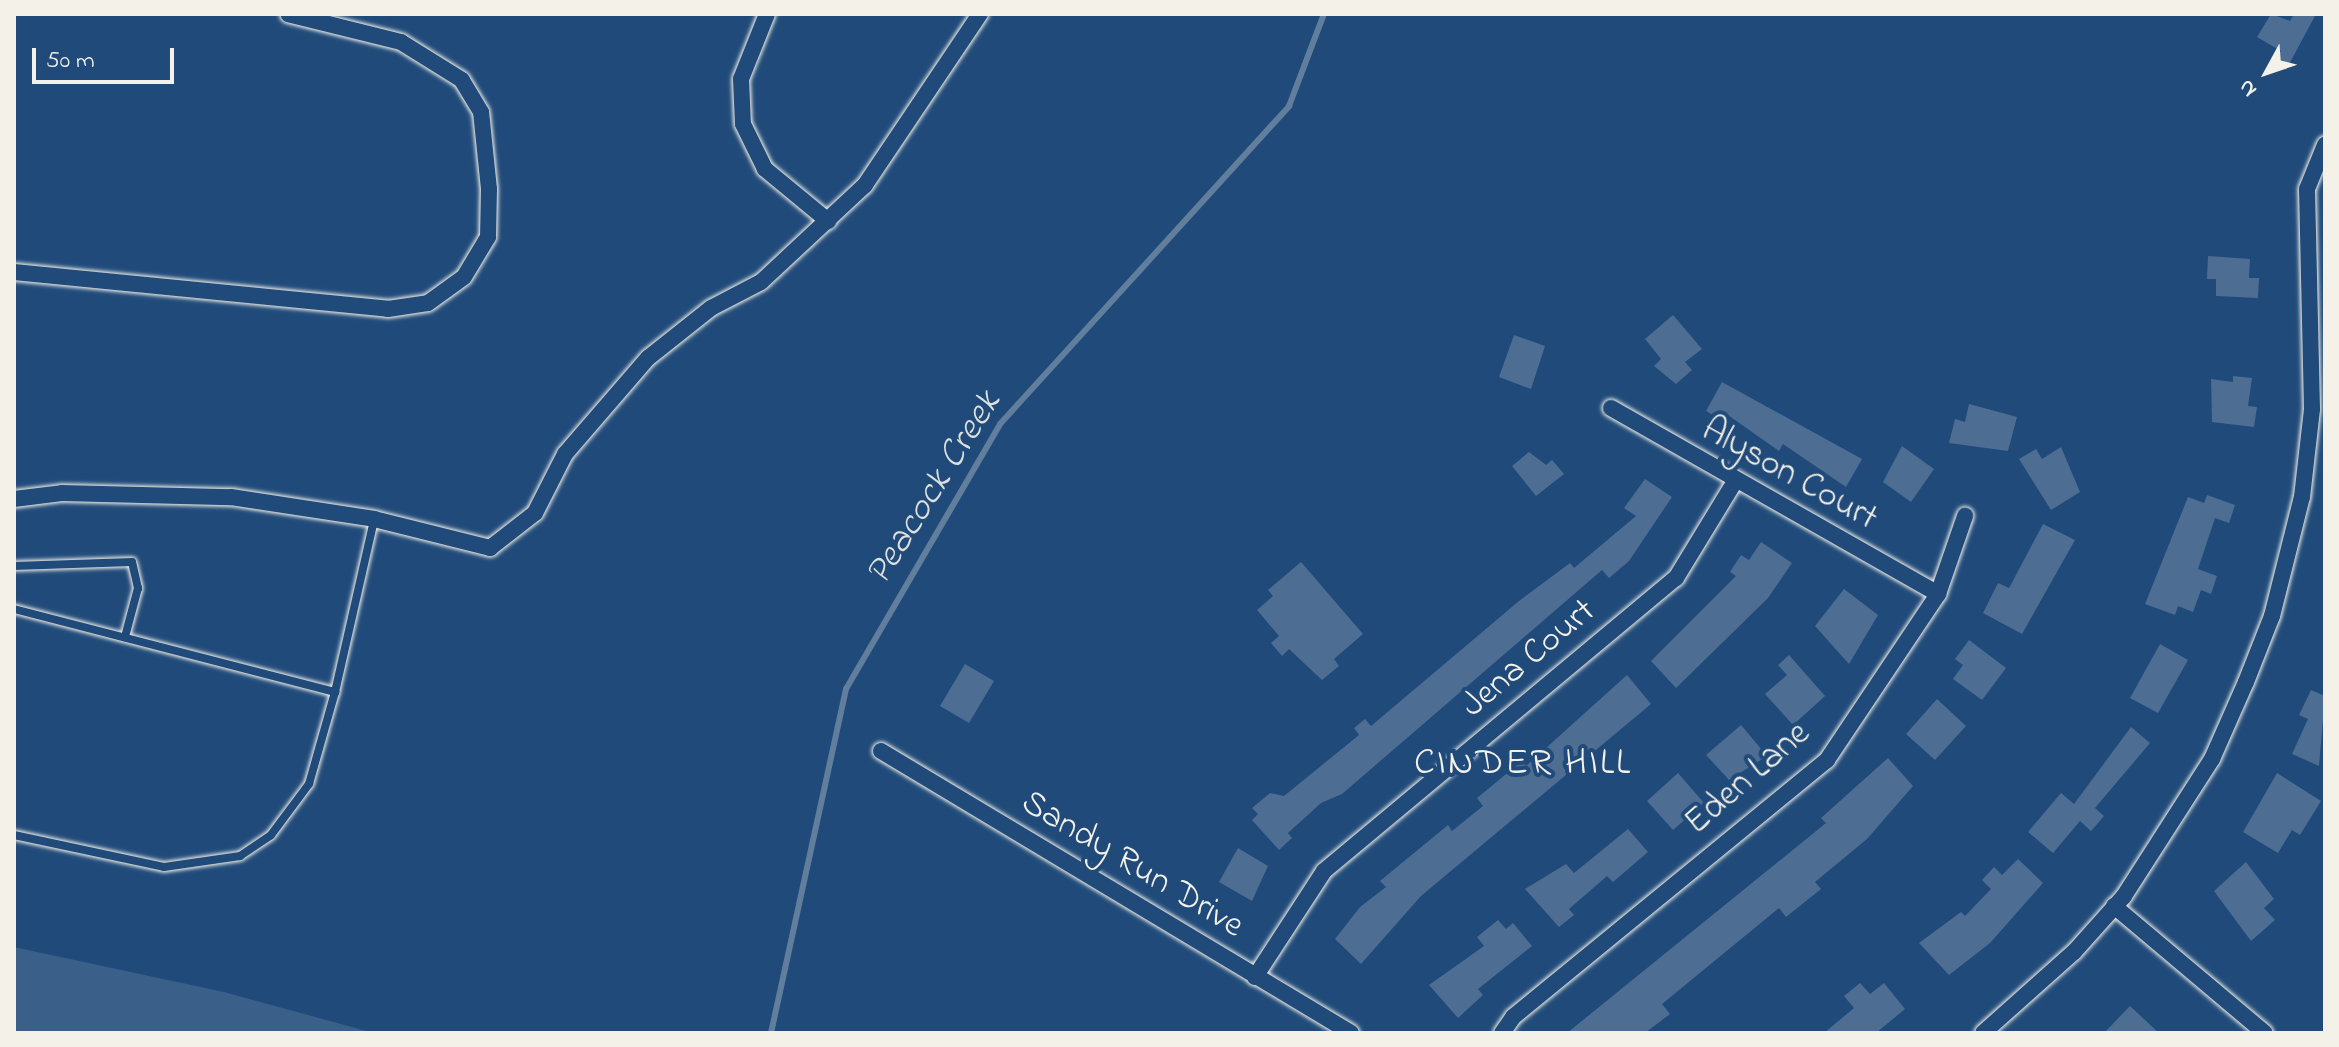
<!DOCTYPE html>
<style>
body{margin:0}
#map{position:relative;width:2339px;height:1047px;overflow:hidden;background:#1f4a7a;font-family:"Indie Flower",sans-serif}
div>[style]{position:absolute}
.green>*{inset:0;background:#3a5f88}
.stream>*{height:6px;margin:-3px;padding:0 3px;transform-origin:3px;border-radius:3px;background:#627e9d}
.building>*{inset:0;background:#4d6e92}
.roads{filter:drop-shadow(0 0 2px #f4f1e8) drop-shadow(0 0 2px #f4f1e8)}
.lane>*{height:8px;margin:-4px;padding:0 4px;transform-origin:4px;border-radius:4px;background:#1f4a7a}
.street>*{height:16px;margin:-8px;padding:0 8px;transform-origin:8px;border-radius:8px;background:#1f4a7a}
span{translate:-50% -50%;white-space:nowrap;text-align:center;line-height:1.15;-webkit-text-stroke:8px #1f4a7a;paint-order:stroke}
.street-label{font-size:36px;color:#f4f1e8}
.water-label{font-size:38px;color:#dee0dd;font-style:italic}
.neighbourhood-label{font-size:38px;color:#f4f1e8;letter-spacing:2px}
.frame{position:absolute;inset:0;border:16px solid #f4f1e8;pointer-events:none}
.north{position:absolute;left:2227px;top:32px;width:80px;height:80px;-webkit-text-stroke:6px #1f4a7a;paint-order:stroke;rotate:230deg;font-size:22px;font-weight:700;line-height:32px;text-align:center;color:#f4f1e8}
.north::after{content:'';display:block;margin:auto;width:28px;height:36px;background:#f4f1e8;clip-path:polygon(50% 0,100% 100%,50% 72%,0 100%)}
.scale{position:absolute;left:32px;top:48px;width:142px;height:36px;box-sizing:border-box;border:4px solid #f4f1e8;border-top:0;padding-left:10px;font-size:24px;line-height:28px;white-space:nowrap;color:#f4f1e8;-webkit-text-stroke:6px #1f4a7a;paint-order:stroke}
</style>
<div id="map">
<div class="green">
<div style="clip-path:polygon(14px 947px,224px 992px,374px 1033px,14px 1033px)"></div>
</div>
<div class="stream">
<div style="left:771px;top:1033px;width:352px;rotate:-77.7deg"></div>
<div style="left:846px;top:689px;width:306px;rotate:-59.8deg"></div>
<div style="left:1000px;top:424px;width:430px;rotate:-47.7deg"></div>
<div style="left:1289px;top:106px;width:98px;rotate:-69.2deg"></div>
</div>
<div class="building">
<div style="clip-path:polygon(2271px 14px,2290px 21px,2294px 14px,2316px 14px,2286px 70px,2274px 62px,2281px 51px,2257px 37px)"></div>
<div style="clip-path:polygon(2208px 256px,2250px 259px,2249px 278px,2259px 278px,2258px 298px,2216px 296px,2216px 279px,2207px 279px)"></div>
<div style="clip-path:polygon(1673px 315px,1702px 349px,1685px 362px,1692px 370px,1676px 384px,1654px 366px,1661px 359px,1645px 339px)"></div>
<div style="clip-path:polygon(1514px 335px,1545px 346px,1531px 389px,1499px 377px)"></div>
<div style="clip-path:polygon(2233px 376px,2252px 378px,2248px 406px,2257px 407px,2254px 427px,2212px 422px,2211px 379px,2233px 382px)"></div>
<div style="clip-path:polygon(1722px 382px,1862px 459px,1846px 487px,1783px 444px,1779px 451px,1725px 413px,1721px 420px,1706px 411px)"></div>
<div style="clip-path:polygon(1969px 404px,2017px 417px,2008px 451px,1949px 443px,1955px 419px,1965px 422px)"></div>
<div style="clip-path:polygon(1902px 446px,1934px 469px,1911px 502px,1883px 482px)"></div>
<div style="clip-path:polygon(2061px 447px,2080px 492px,2051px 510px,2019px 459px,2036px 449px,2042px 459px)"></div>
<div style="clip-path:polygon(1529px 452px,1546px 465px,1552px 460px,1564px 474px,1536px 496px,1512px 466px)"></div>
<div style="clip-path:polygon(1645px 479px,1672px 497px,1629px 561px,1609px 578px,1602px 570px,1342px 794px,1321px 803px,1288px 833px,1292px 838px,1279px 850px,1252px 820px,1258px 814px,1252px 808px,1270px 793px,1284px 796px,1359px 735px,1354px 728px,1365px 719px,1371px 726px,1519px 601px,1570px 563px,1574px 568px,1636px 516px,1624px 508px)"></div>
<div style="clip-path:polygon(2207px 495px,2235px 505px,2229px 523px,2215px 518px,2198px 569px,2217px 576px,2211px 594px,2201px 590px,2193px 612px,2178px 606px,2175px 615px,2145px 604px,2188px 497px,2204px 503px)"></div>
<div style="clip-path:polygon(2043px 524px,2075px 540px,2022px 634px,1983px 613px,1998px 583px,2009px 588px)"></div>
<div style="clip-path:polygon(1761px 542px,1792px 563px,1768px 598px,1676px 688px,1651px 661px,1736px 576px,1730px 572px,1741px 555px,1749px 560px)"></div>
<div style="clip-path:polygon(1301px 562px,1363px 634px,1334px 659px,1339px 666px,1322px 680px,1289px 649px,1282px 656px,1271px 643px,1279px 636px,1257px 610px,1273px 596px,1268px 590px)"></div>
<div style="clip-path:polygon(1844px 589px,1878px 615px,1849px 664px,1815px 626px)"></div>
<div style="clip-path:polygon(1969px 640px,2006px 668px,1982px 700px,1953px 679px,1963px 665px,1955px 659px)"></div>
<div style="clip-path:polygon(2160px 644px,2188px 660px,2158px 713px,2130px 698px)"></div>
<div style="clip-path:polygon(1789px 655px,1825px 696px,1793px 725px,1765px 694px,1787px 675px,1778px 665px)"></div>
<div style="clip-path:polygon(965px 664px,994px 681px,969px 723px,940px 706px)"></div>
<div style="clip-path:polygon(1627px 675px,1651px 704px,1421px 896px,1361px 964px,1335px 939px,1360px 907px,1386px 887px,1380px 881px,1448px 825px,1452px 831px,1483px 806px,1477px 798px,1522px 761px,1526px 766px)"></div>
<div style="clip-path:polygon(2311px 690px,2325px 696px,2319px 766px,2292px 754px,2308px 719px,2299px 715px)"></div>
<div style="clip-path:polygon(1937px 699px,1966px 726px,1935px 760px,1906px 734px)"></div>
<div style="clip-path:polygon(1741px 725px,1767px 756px,1729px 780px,1706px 755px)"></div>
<div style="clip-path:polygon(2131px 727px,2150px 743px,2095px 808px,2104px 816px,2091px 831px,2080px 821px,2053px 853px,2028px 832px,2061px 793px,2074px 804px)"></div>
<div style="clip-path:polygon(1888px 758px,1913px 786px,1867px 839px,1815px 882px,1821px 889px,1786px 917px,1779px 908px,1662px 1004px,1670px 1014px,1645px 1033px,1567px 1033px,1826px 823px,1821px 818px)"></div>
<div style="clip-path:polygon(1678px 773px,1704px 803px,1673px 830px,1647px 801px)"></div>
<div style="clip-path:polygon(2277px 773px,2321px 801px,2300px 835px,2292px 830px,2278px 853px,2243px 832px)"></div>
<div style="clip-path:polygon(1628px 829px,1648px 852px,1613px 882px,1607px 876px,1569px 909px,1574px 915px,1559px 927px,1525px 889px,1566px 864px,1574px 873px)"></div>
<div style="clip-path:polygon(1238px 848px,1268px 866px,1252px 901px,1219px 882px)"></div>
<div style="clip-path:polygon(2018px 859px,2043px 883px,1990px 943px,1949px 975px,1919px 943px,1961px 912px,1965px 916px,1991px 889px,1982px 880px,1994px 867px,2002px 875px)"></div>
<div style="clip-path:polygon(2246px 862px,2274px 899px,2264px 908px,2275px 920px,2251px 941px,2214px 891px)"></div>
<div style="clip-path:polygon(1498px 920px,1506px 929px,1513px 923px,1532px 946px,1478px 989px,1483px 995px,1458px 1018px,1429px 985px,1484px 946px,1477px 937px)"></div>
<div style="clip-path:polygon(1860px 983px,1870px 994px,1884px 983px,1905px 1009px,1876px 1033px,1824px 1033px,1854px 1008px,1844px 996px)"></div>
<div style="clip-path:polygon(2130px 1006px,2159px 1033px,2104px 1033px)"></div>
</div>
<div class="roads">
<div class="lane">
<div style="left:14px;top:566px;width:118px;rotate:-1.9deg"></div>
<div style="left:132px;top:562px;width:27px;rotate:77deg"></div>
<div style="left:138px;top:588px;width:51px;rotate:104.9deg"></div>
<div style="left:14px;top:609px;width:332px;rotate:14.5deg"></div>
<div style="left:335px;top:692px;width:176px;rotate:-77.2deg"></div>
<div style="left:14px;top:835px;width:153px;rotate:12deg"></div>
<div style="left:164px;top:867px;width:77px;rotate:-8.2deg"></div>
<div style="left:240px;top:856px;width:37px;rotate:-34deg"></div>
<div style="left:271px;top:835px;width:64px;rotate:-53.3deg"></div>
<div style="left:309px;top:784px;width:96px;rotate:-74.2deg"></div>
</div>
<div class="street">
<div style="left:767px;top:14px;width:70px;rotate:111.8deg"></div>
<div style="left:741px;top:79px;width:45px;rotate:87.5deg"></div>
<div style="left:743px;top:124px;width:50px;rotate:63.9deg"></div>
<div style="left:765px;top:169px;width:82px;rotate:39.5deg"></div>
<div style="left:14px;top:272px;width:376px;rotate:5.6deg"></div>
<div style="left:388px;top:309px;width:40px;rotate:-8.5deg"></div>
<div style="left:428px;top:303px;width:44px;rotate:-35.8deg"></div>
<div style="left:464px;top:277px;width:47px;rotate:-59deg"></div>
<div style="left:488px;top:237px;width:48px;rotate:-88.8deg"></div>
<div style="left:489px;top:189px;width:77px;rotate:-95.9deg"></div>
<div style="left:481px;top:112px;width:37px;rotate:-121deg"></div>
<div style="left:462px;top:80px;width:72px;rotate:-148.1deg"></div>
<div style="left:401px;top:42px;width:116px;rotate:-166.1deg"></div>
<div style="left:1611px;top:408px;width:376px;rotate:29.6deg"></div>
<div style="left:14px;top:499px;width:48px;rotate:-7.1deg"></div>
<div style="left:62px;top:493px;width:169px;rotate:1.4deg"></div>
<div style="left:231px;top:497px;width:145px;rotate:8.7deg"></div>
<div style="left:374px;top:519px;width:120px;rotate:14deg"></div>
<div style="left:490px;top:548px;width:57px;rotate:-37.9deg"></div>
<div style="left:535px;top:513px;width:66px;rotate:-63deg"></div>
<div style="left:565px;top:454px;width:127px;rotate:-49.2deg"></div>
<div style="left:648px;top:358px;width:80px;rotate:-38.4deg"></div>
<div style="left:711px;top:308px;width:56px;rotate:-27.5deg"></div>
<div style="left:761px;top:282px;width:142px;rotate:-43deg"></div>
<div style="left:865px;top:185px;width:206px;rotate:-56.1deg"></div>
<div style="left:881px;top:751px;width:548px;rotate:30.96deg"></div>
<div style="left:2114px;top:906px;width:197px;rotate:40.1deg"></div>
<div style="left:1255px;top:977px;width:126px;rotate:-56.9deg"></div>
<div style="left:1324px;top:871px;width:458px;rotate:-39.8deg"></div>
<div style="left:1676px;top:578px;width:111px;rotate:-58.6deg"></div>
<div style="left:1502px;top:1033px;width:19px;rotate:-55deg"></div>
<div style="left:1513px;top:1017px;width:406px;rotate:-39.3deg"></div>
<div style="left:1827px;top:760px;width:200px;rotate:-56.2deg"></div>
<div style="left:1938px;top:594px;width:83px;rotate:-70.9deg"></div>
<div style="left:1983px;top:1033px;width:122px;rotate:-41.7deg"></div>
<div style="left:2074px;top:952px;width:75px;rotate:-48.2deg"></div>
<div style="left:2124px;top:896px;width:163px;rotate:-57.3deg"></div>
<div style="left:2212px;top:759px;width:84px;rotate:-66.2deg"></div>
<div style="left:2246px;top:682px;width:71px;rotate:-68.5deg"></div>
<div style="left:2272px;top:616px;width:123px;rotate:-75.9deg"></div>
<div style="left:2302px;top:497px;width:89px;rotate:-83.5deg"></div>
<div style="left:2312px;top:409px;width:220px;rotate:-91.3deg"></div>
<div style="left:2307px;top:189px;width:48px;rotate:-67.8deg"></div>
</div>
</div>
<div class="street-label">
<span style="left:1789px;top:475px;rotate:29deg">Alyson Court</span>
<span style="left:1529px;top:659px;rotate:-40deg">Jena Court</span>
<span style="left:1748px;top:779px;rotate:-41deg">Eden Lane</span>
<span style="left:1132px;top:865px;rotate:31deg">Sandy Run Drive</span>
</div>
<div class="water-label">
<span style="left:935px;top:489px;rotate:-58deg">Peacock Creek</span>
</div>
<div class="neighbourhood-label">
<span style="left:1523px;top:765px">CINDER HILL</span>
</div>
<div class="frame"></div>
<div class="north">N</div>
<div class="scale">50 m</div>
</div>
